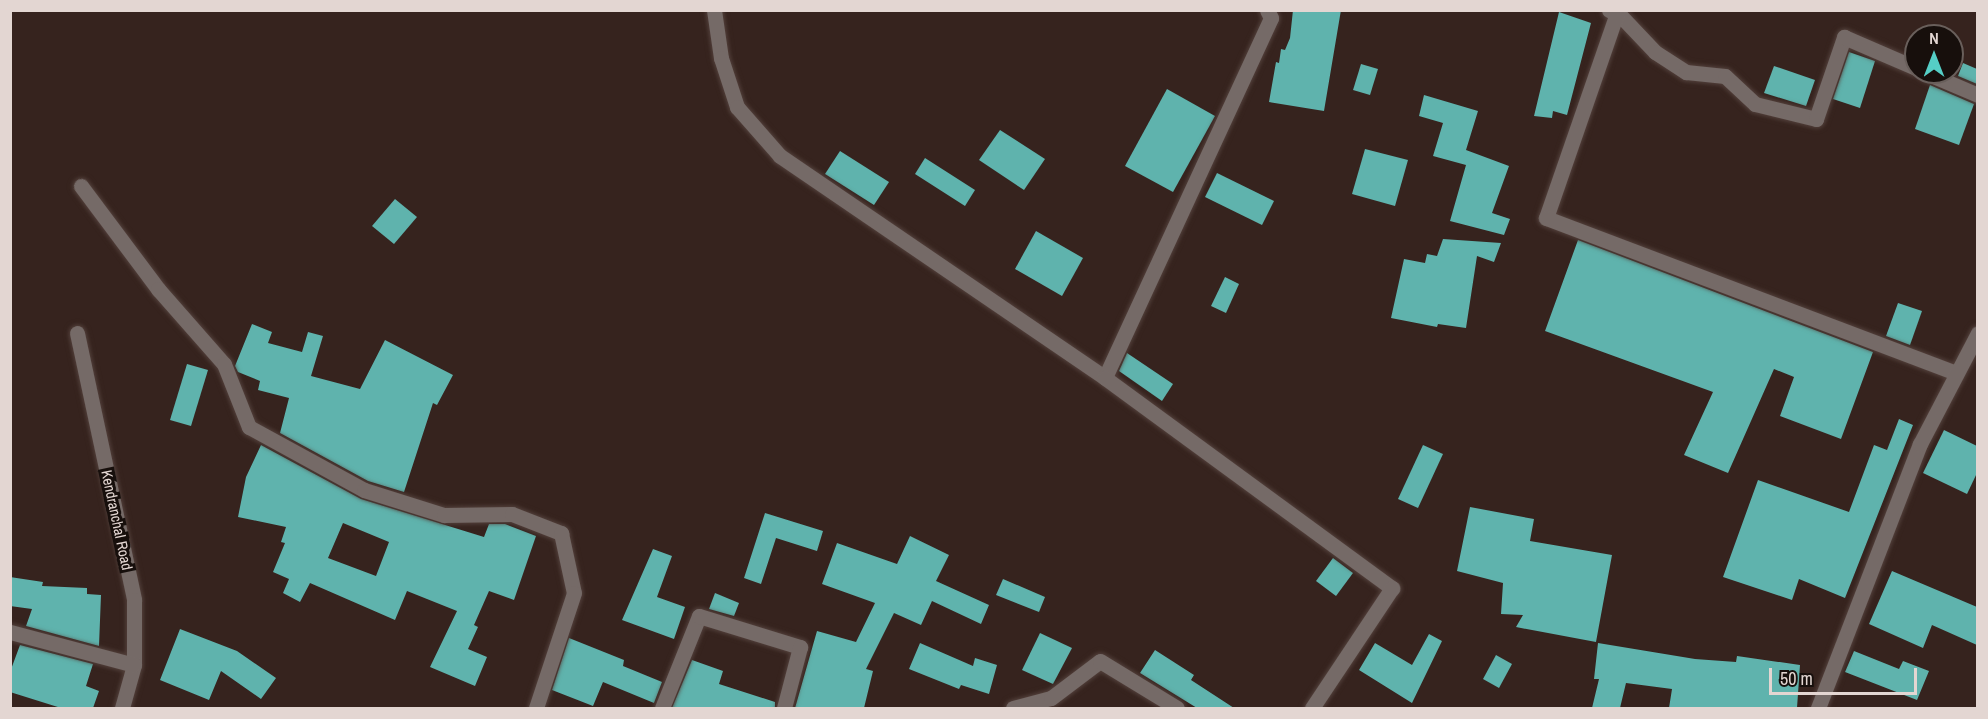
<!DOCTYPE html>
<style>
body{margin:0}
#map{position:relative;width:1988px;height:719px;overflow:hidden;background:#36231e;font-family:"Archivo Narrow",sans-serif}
div>[style]{position:absolute}
.building>*{inset:0;background:#5fb3ad}
.roads{filter:drop-shadow(0 0 2px #52403b) drop-shadow(0 0 2px #52403b)}
.minor>*{height:15px;margin:-7.5px;padding:0 7.5px;transform-origin:7.5px;border-radius:7.5px;background:#756a67}
span{translate:-50% -50%;white-space:nowrap;text-align:center;line-height:1.15;-webkit-text-stroke:6px #170f0c;paint-order:stroke}
.street-label{font-size:15px;color:#e3d6d2}
.frame{position:absolute;inset:0;border:12px solid #e3d6d2;pointer-events:none}
.north{position:absolute;left:1904px;top:24px;width:60px;height:60px;box-sizing:border-box;background:#170f0c;border:2px solid #695f5b;border-radius:50%;rotate:0deg;font-size:16px;font-weight:700;line-height:24px;text-align:center;color:#e3d6d2}
.north::after{content:'';display:block;margin:auto;width:21px;height:27px;background:#55cec6;clip-path:polygon(50% 0,100% 100%,50% 72%,0 100%)}
.scale{position:absolute;left:1769px;top:668px;width:148px;height:27px;box-sizing:border-box;border:3px solid #e3d6d2;border-top:0;padding-left:8px;font-size:18px;line-height:21px;white-space:nowrap;color:#e3d6d2;-webkit-text-stroke:4px #170f0c;paint-order:stroke}
</style>
<div id="map">
<div class="building">
<div style="clip-path:polygon(1293px 10px,1341px 10px,1324px 111px,1269px 102px,1276px 62px,1279px 63px,1281px 49px,1285px 50px,1290px 38px)"></div>
<div style="clip-path:polygon(1559px 12px,1591px 23px,1567px 115px,1553px 111px,1552px 118px,1534px 116px)"></div>
<div style="clip-path:polygon(1849px 52px,1875px 61px,1860px 108px,1833px 99px)"></div>
<div style="clip-path:polygon(1963px 63px,1977px 69px,1977px 84px,1958px 76px)"></div>
<div style="clip-path:polygon(1361px 64px,1378px 69px,1370px 95px,1353px 90px)"></div>
<div style="clip-path:polygon(1774px 66px,1815px 80px,1806px 106px,1764px 93px)"></div>
<div style="clip-path:polygon(1930px 85px,1974px 104px,1959px 145px,1915px 129px)"></div>
<div style="clip-path:polygon(1167px 89px,1215px 116px,1173px 192px,1125px 166px)"></div>
<div style="clip-path:polygon(1424px 95px,1478px 111px,1466px 150px,1509px 166px,1492px 213px,1510px 219px,1504px 235px,1450px 221px,1466px 165px,1433px 156px,1443px 123px,1419px 116px)"></div>
<div style="clip-path:polygon(1000px 130px,1045px 159px,1024px 190px,979px 160px)"></div>
<div style="clip-path:polygon(1365px 149px,1408px 160px,1395px 206px,1352px 194px)"></div>
<div style="clip-path:polygon(840px 151px,889px 182px,874px 205px,825px 174px)"></div>
<div style="clip-path:polygon(925px 158px,975px 190px,965px 206px,915px 174px)"></div>
<div style="clip-path:polygon(1217px 173px,1274px 201px,1262px 225px,1205px 197px)"></div>
<div style="clip-path:polygon(395px 199px,417px 217px,394px 244px,372px 226px)"></div>
<div style="clip-path:polygon(1036px 231px,1083px 258px,1062px 296px,1015px 269px)"></div>
<div style="clip-path:polygon(1443px 239px,1501px 243px,1494px 262px,1477px 256px,1466px 328px,1438px 324px,1437px 327px,1391px 318px,1404px 259px,1425px 263px,1427px 254px,1437px 256px)"></div>
<div style="clip-path:polygon(1578px 240px,1873px 352px,1841px 439px,1780px 416px,1794px 377px,1774px 369px,1728px 473px,1684px 455px,1713px 392px,1545px 331px)"></div>
<div style="clip-path:polygon(1225px 277px,1239px 284px,1226px 313px,1211px 306px)"></div>
<div style="clip-path:polygon(1898px 303px,1922px 311px,1910px 345px,1886px 336px)"></div>
<div style="clip-path:polygon(252px 324px,272px 332px,268px 343px,302px 352px,308px 332px,323px 336px,311px 376px,360px 389px,385px 340px,453px 375px,437px 405px,433px 403px,404px 492px,368px 481px,280px 433px,289px 398px,258px 390px,260px 381px,238px 372px,235px 366px)"></div>
<div style="clip-path:polygon(1127px 353px,1173px 384px,1162px 401px,1119px 371px)"></div>
<div style="clip-path:polygon(187px 364px,208px 370px,191px 426px,170px 420px)"></div>
<div style="clip-path:polygon(1899px 419px,1913px 425px,1845px 598px,1799px 579px,1792px 600px,1723px 577px,1758px 480px,1849px 512px,1874px 445px,1887px 450px)"></div>
<div style="clip-path:polygon(1944px 430px,1977px 446px,1977px 473px,1967px 494px,1923px 473px)"></div>
<div style="clip-path:polygon(evenodd,261px 445px,361px 499px,484px 537px,489px 524px,505px 524px,536px 536px,514px 600px,489px 591px,474px 625px,478px 627px,468px 649px,487px 657px,475px 686px,430px 667px,457px 611px,407px 591px,395px 620px,310px 583px,300px 602px,283px 593px,289px 579px,273px 572px,285px 543px,281px 542px,286px 527px,238px 517px,246px 477px,261px 445px,343px 523px,389px 542px,376px 576px,328px 558px,343px 523px)"></div>
<div style="clip-path:polygon(1423px 445px,1443px 454px,1418px 508px,1398px 499px)"></div>
<div style="clip-path:polygon(1470px 507px,1534px 519px,1530px 541px,1612px 555px,1596px 642px,1516px 627px,1523px 615px,1501px 614px,1503px 583px,1457px 571px)"></div>
<div style="clip-path:polygon(765px 513px,823px 531px,817px 551px,776px 538px,761px 584px,744px 578px)"></div>
<div style="clip-path:polygon(910px 536px,949px 555px,936px 581px,989px 605px,981px 624px,932px 601px,921px 625px,894px 613px,866px 669px,873px 671px,864px 708px,795px 708px,817px 631px,856px 642px,875px 603px,822px 584px,837px 543px,897px 564px)"></div>
<div style="clip-path:polygon(653px 549px,672px 556px,657px 597px,685px 607px,674px 639px,622px 620px)"></div>
<div style="clip-path:polygon(1333px 558px,1353px 573px,1336px 596px,1316px 581px)"></div>
<div style="clip-path:polygon(1892px 571px,1977px 607px,1977px 645px,1932px 625px,1923px 648px,1869px 624px)"></div>
<div style="clip-path:polygon(10px 577px,43px 582px,42px 586px,87px 588px,87px 594px,101px 595px,99px 646px,26px 626px,32px 609px,10px 606px)"></div>
<div style="clip-path:polygon(1003px 579px,1045px 597px,1039px 612px,996px 595px)"></div>
<div style="clip-path:polygon(715px 593px,739px 603px,734px 616px,709px 609px)"></div>
<div style="clip-path:polygon(180px 629px,237px 651px,276px 678px,261px 699px,221px 671px,209px 700px,160px 680px)"></div>
<div style="clip-path:polygon(1040px 633px,1072px 648px,1053px 684px,1022px 670px)"></div>
<div style="clip-path:polygon(1429px 634px,1442px 641px,1412px 703px,1359px 670px,1375px 643px,1412px 665px)"></div>
<div style="clip-path:polygon(569px 638px,624px 660px,623px 666px,662px 682px,654px 703px,603px 682px,593px 706px,552px 690px)"></div>
<div style="clip-path:polygon(920px 643px,973px 666px,975px 658px,997px 665px,989px 694px,961px 685px,959px 689px,909px 669px)"></div>
<div style="clip-path:polygon(1598px 643px,1695px 659px,1736px 662px,1737px 656px,1800px 665px,1797px 708px,1669px 708px,1672px 689px,1626px 683px,1620px 708px,1592px 708px,1599px 679px,1594px 679px)"></div>
<div style="clip-path:polygon(20px 645px,93px 664px,86px 686px,99px 691px,93px 708px,61px 708px,10px 692px,10px 672px)"></div>
<div style="clip-path:polygon(1155px 650px,1194px 675px,1191px 680px,1234px 708px,1197px 708px,1140px 673px)"></div>
<div style="clip-path:polygon(1854px 651px,1899px 669px,1903px 661px,1929px 671px,1917px 700px,1845px 672px)"></div>
<div style="clip-path:polygon(1496px 655px,1512px 664px,1499px 688px,1483px 679px)"></div>
<div style="clip-path:polygon(692px 660px,723px 671px,719px 684px,775px 702px,775px 708px,672px 708px)"></div>
</div>
<div class="roads">
<div class="minor">
<div style="left:714px;top:10px;width:49px;rotate:81.7deg"></div>
<div style="left:721px;top:58px;width:52px;rotate:71.9deg"></div>
<div style="left:737px;top:107px;width:65px;rotate:48.7deg"></div>
<div style="left:780px;top:156px;width:394px;rotate:34.3deg"></div>
<div style="left:1267px;top:10px;width:9px;rotate:63deg"></div>
<div style="left:1271px;top:18px;width:396px;rotate:114.8deg"></div>
<div style="left:1105px;top:378px;width:356px;rotate:36.2deg"></div>
<div style="left:1392px;top:588px;width:144px;rotate:123.7deg"></div>
<div style="left:1609px;top:10px;width:9px;rotate:18deg"></div>
<div style="left:1618px;top:13px;width:54px;rotate:46.5deg"></div>
<div style="left:1655px;top:52px;width:37px;rotate:33deg"></div>
<div style="left:1686px;top:72px;width:39px;rotate:6deg"></div>
<div style="left:1725px;top:76px;width:41px;rotate:43deg"></div>
<div style="left:1755px;top:104px;width:63px;rotate:13.8deg"></div>
<div style="left:1816px;top:119px;width:87px;rotate:-71.1deg"></div>
<div style="left:1844px;top:37px;width:78px;rotate:23.3deg"></div>
<div style="left:1618px;top:10px;width:220px;rotate:109.1deg"></div>
<div style="left:1546px;top:218px;width:438px;rotate:20.7deg"></div>
<div style="left:1924px;top:72px;width:59px;rotate:23.1deg"></div>
<div style="left:81px;top:186px;width:129px;rotate:53.2deg"></div>
<div style="left:158px;top:289px;width:100px;rotate:48.7deg"></div>
<div style="left:224px;top:364px;width:68px;rotate:68.4deg"></div>
<div style="left:249px;top:427px;width:131px;rotate:28.7deg"></div>
<div style="left:364px;top:490px;width:84px;rotate:17.4deg"></div>
<div style="left:444px;top:515px;width:68px;rotate:-0.8deg"></div>
<div style="left:512px;top:514px;width:53px;rotate:21.2deg"></div>
<div style="left:561px;top:533px;width:61px;rotate:77.8deg"></div>
<div style="left:574px;top:593px;width:121px;rotate:108.3deg"></div>
<div style="left:77px;top:333px;width:273px;rotate:77.9deg"></div>
<div style="left:134px;top:600px;width:65px;rotate:90deg"></div>
<div style="left:134px;top:665px;width:45px;rotate:105.6deg"></div>
<div style="left:10px;top:632px;width:128px;rotate:14.9deg"></div>
<div style="left:662px;top:708px;width:99px;rotate:-68.1deg"></div>
<div style="left:699px;top:616px;width:106px;rotate:17.1deg"></div>
<div style="left:800px;top:647px;width:63px;rotate:104.7deg"></div>
<div style="left:1013px;top:708px;width:39px;rotate:-15deg"></div>
<div style="left:1051px;top:698px;width:61px;rotate:-37.1deg"></div>
<div style="left:1100px;top:661px;width:90px;rotate:31.4deg"></div>
<div style="left:1818px;top:708px;width:283px;rotate:-68.9deg"></div>
<div style="left:1920px;top:444px;width:125px;rotate:-62.4deg"></div>
</div>
</div>
<div class="street-label">
<span style="left:117px;top:520px;rotate:78deg">Kendranchal Road</span>
</div>
<div class="frame"></div>
<div class="north">N</div>
<div class="scale">50 m</div>
</div>
